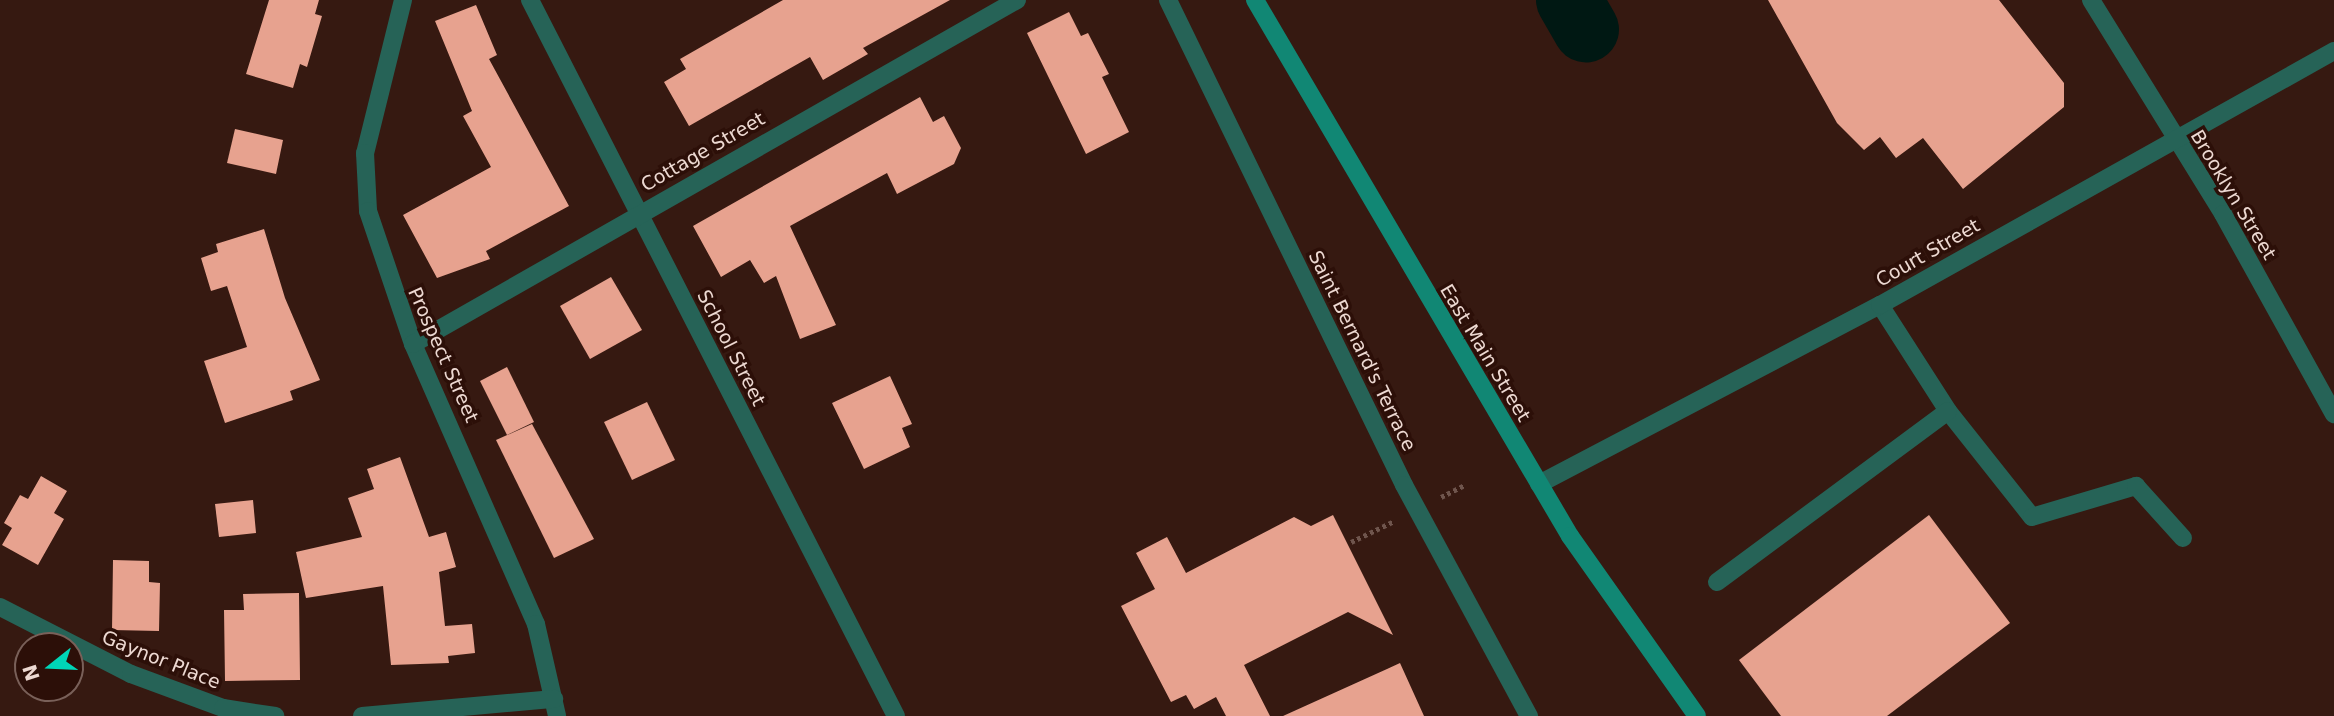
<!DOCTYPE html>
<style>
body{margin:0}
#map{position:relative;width:2334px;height:716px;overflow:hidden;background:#361911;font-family:"DejaVu Sans",sans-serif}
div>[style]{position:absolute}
.river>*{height:66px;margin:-33px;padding:0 33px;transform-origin:33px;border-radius:33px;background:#001813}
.building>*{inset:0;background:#e7a28f}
.path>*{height:4.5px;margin-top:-2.25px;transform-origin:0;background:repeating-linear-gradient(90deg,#6f554d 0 3.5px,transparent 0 7px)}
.service>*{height:18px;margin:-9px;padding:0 9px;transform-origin:9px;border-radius:9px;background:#266357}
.minor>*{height:18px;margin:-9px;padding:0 9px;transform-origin:9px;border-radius:9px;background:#266357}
.secondary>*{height:18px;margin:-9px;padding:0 9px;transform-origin:9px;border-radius:9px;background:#118774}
span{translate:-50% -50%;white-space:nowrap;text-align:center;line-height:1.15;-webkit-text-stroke:7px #2c0f08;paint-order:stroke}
.street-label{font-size:19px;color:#edd9d2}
.north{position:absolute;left:14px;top:632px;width:70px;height:70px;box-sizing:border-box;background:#2c0f08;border:2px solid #796059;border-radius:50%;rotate:252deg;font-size:19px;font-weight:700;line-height:28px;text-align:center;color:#edd9d2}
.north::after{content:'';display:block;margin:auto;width:24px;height:32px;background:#00d5b7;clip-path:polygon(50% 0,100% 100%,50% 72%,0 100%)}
</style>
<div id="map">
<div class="river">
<div style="left:1569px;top:0;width:34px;rotate:60deg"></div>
</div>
<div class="building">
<div style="clip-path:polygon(269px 0,319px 0,315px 14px,322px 16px,307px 67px,300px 64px,293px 88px,246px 74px)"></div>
<div style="clip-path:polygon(783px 0,950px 0,863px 48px,868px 54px,823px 80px,810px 57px,689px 126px,664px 82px,686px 69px,680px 59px)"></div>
<div style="clip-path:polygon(1768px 0,1999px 0,2064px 83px,2064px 107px,1963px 189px,1923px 138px,1896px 158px,1880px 137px,1864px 150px,1837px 123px)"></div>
<div style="clip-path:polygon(476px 5px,497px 55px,489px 59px,569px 206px,486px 251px,490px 259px,437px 278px,403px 215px,491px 167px,463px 116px,472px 111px,435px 21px)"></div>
<div style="clip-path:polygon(1069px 12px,1081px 36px,1088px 33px,1109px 74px,1102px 77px,1129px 132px,1086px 154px,1027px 33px)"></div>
<div style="clip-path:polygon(920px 97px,933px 122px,944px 116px,961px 148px,954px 164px,897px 194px,887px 173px,790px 226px,836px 325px,800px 339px,776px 276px,764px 283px,750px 260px,721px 277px,693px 226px)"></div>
<div style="clip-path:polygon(235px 129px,283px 140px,276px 174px,227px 163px)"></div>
<div style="clip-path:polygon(264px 229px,285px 298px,320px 380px,290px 391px,293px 400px,225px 423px,204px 361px,247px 347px,227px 286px,211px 291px,201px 258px,218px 252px,216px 244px)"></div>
<div style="clip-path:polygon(611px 277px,642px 330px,590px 359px,560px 306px)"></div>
<div style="clip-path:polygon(507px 367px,534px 422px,507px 435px,480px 381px)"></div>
<div style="clip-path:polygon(890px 376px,912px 424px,902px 428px,910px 447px,864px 469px,832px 403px)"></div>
<div style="clip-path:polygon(647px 402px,675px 460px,632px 480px,604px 422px)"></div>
<div style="clip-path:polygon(532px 424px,594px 539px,554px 558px,496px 440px)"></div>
<div style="clip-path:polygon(400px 457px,429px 537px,446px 532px,456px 567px,439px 572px,445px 626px,472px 624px,475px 653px,448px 656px,449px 663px,391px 665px,383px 586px,306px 598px,296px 552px,362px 537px,348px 498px,374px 489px,367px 469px)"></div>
<div style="clip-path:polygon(41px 476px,67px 491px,54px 513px,64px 519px,38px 565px,2px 545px,12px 528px,4px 523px,20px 495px,28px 499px)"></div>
<div style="clip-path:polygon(253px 500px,256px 533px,219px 537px,215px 504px)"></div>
<div style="clip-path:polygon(1333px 515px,1393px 635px,1348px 612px,1244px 665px,1270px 716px,1226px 716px,1216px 697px,1194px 709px,1186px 695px,1171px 702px,1121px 606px,1155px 589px,1136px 553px,1167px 537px,1186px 573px,1294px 517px,1311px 526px)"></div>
<div style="clip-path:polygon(1929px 515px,2010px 623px,1887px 716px,1781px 716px,1739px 660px)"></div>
<div style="clip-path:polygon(113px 560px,149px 561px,149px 582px,160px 583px,159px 631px,112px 630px)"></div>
<div style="clip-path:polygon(299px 593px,300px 680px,225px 681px,224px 610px,244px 610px,243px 594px)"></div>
<div style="clip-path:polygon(1400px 663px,1424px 716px,1283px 716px,1387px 669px)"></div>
</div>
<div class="path">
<div style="left:1441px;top:497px;width:27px;rotate:-27deg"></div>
<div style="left:1351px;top:542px;width:48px;rotate:-26deg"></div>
</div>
<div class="service">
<div style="left:1880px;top:305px;width:126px;rotate:57.3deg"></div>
<div style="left:1948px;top:411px;width:135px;rotate:51.6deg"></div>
<div style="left:2032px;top:517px;width:109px;rotate:-16.6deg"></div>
<div style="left:2136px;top:486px;width:70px;rotate:47.9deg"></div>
<div style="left:1717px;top:582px;width:287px;rotate:-36.5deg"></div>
</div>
<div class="minor">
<div style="left:403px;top:0;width:158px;rotate:103.9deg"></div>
<div style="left:365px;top:153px;width:58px;rotate:87deg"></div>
<div style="left:368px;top:211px;width:140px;rotate:71.3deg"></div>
<div style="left:413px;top:344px;width:306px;rotate:66.3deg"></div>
<div style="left:536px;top:624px;width:94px;rotate:77.1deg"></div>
<div style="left:530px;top:0;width:804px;rotate:62.93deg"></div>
<div style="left:1168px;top:0;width:539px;rotate:64.05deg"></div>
<div style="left:1404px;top:485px;width:263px;rotate:61.6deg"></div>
<div style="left:2091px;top:0;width:251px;rotate:58.3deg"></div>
<div style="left:2223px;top:214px;width:229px;rotate:61deg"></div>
<div style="left:413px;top:344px;width:695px;rotate:-29.66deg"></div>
<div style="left:1539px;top:484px;width:385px;rotate:-27.7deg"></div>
<div style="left:1880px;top:305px;width:520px;rotate:-29.23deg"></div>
<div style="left:0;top:607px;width:147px;rotate:27.1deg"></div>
<div style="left:131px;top:674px;width:98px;rotate:20.3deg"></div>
<div style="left:223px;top:708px;width:53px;rotate:8.7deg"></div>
<div style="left:362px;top:716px;width:193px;rotate:-5.1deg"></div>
</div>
<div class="secondary">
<div style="left:1255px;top:0;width:622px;rotate:59.56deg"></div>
<div style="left:1570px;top:536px;width:220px;rotate:54.8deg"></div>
</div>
<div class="street-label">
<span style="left:703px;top:152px;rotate:-30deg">Cottage Street</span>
<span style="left:2233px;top:195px;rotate:59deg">Brooklyn Street</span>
<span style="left:1928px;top:253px;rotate:-30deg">Court Street</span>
<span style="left:731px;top:348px;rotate:63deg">School Street</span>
<span style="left:1362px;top:351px;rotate:64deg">Saint Bernard's Terrace</span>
<span style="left:1485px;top:353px;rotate:59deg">East Main Street</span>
<span style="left:443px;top:355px;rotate:66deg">Prospect Street</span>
<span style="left:161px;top:660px;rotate:22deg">Gaynor Place</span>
</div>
<div class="north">N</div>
</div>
